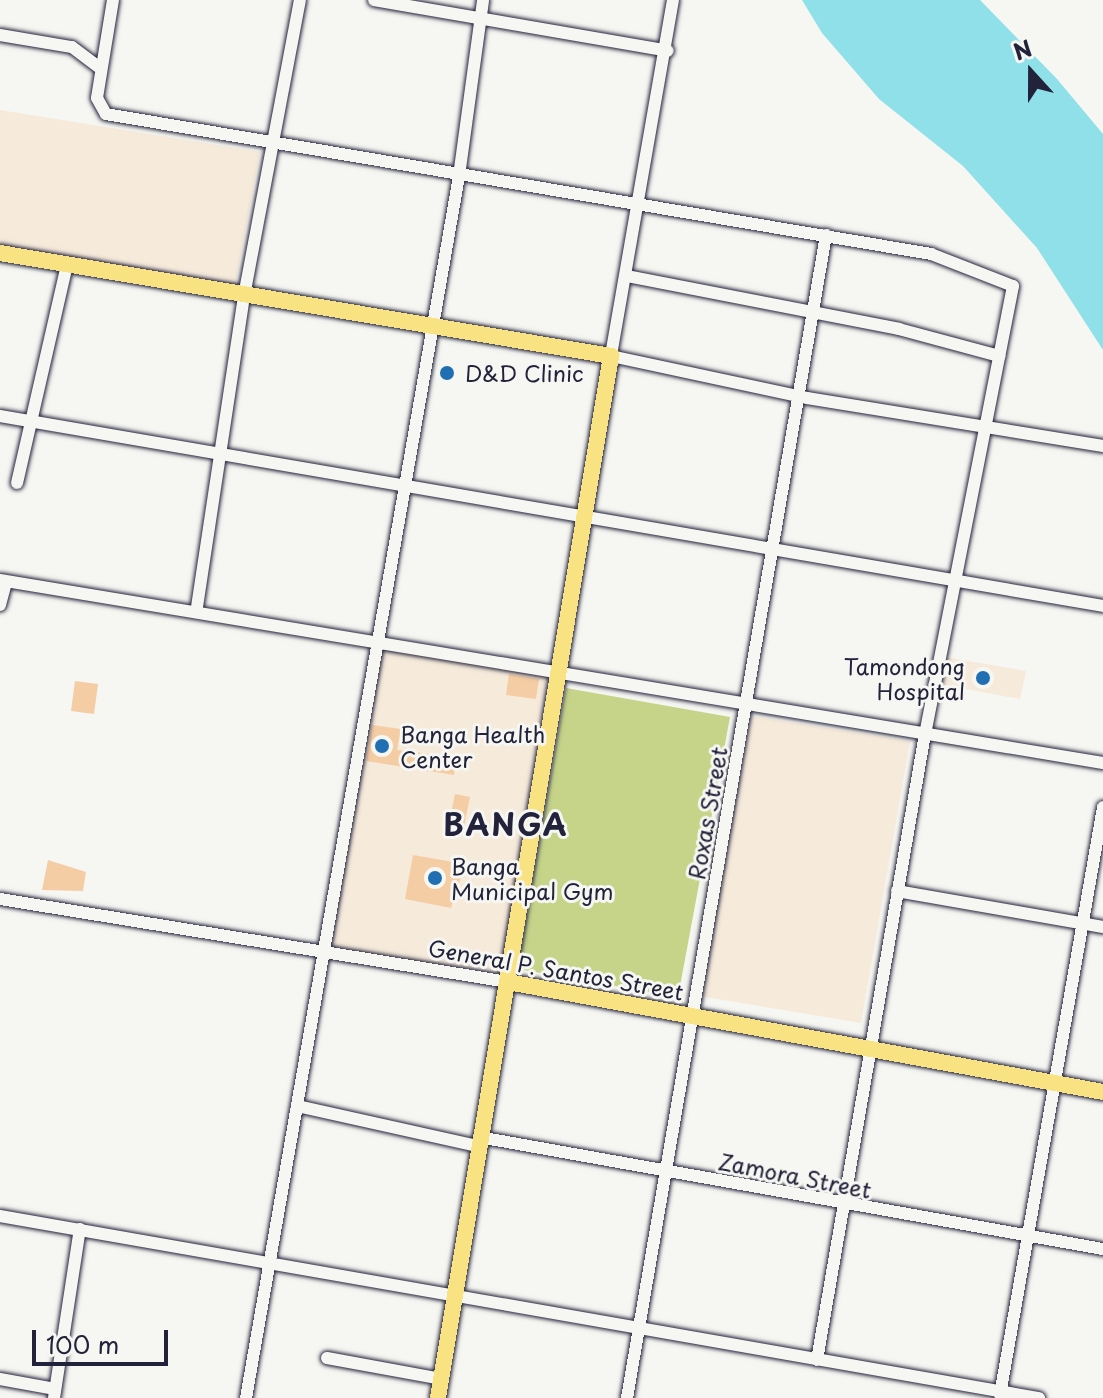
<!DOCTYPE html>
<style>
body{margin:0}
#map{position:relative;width:1103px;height:1398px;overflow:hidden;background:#f6f6f2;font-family:"Playpen Sans",sans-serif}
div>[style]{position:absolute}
.built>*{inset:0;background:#f6eadb}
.green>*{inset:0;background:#c5d489}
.water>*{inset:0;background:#8fe0e9}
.building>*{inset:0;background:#f5cda4}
.roads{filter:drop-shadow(0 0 2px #22223b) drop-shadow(0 0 2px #22223b)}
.minor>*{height:12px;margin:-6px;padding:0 6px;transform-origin:6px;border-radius:6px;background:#f6f6f2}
.major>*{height:16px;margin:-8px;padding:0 8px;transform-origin:8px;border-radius:8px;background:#f8e281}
.dots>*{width:22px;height:22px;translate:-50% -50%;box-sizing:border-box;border:4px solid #f6f6f2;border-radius:50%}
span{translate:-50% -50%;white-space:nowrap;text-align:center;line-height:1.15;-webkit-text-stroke:6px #f6f6f2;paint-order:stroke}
.poi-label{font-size:22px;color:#22223b}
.left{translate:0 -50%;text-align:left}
.right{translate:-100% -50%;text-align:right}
.street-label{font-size:22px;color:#22223b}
.district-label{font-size:30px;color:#22223b;font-weight:700;letter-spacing:2px}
.north{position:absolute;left:991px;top:32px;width:80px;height:80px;-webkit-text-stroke:6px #f6f6f2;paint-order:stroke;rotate:339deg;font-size:22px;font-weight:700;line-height:32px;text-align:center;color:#22223b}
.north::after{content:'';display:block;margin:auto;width:28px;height:36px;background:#22223b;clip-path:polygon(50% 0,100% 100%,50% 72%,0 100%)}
.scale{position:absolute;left:32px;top:1330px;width:136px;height:36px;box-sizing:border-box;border:4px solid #22223b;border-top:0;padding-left:10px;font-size:24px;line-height:28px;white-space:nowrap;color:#22223b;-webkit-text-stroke:6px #f6f6f2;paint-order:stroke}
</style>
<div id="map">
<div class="built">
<div style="clip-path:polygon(0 110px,260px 152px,235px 286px,0 246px)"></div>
<div style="clip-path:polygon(379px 645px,548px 674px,500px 974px,327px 948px)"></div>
<div style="clip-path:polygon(945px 657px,1026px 671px,1020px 699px,939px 684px)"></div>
<div style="clip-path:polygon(751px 716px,910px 741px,861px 1023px,700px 996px)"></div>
</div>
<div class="green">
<div style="clip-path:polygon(566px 688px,730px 717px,678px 997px,518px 969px)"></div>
</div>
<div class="water">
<div style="clip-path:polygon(802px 0,980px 0,1057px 79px,1103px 134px,1103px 350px,1037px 248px,963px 166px,879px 99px,822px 33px)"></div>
</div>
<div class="building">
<div style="clip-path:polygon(509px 674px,539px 679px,536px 699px,506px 695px)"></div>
<div style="clip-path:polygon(75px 681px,98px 684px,94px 714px,71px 711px)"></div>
<div style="clip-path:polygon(372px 725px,401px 729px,397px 750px,456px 757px,454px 775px,366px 761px)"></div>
<div style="clip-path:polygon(455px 794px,470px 797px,463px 831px,448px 828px)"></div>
<div style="clip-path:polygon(413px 855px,459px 863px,463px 871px,451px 908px,405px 899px)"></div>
<div style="clip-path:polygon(48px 860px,86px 872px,83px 891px,42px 890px)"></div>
</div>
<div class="roads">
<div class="minor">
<div style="left:113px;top:0;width:99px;rotate:99.3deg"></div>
<div style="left:97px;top:98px;width:18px;rotate:61deg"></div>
<div style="left:106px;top:114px;width:837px;rotate:9.63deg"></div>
<div style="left:931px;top:254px;width:88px;rotate:21.3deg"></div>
<div style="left:1013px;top:286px;width:457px;rotate:101.1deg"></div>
<div style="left:925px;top:734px;width:635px;rotate:99.79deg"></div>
<div style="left:374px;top:0;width:298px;rotate:9.8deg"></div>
<div style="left:673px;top:0;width:361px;rotate:99.9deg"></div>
<div style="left:611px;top:356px;width:200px;rotate:12.1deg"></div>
<div style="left:807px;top:398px;width:300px;rotate:9.2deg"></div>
<div style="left:0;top:35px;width:73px;rotate:9.5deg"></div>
<div style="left:72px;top:47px;width:36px;rotate:37deg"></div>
<div style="left:627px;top:276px;width:277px;rotate:11deg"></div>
<div style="left:899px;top:329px;width:104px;rotate:15.1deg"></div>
<div style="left:0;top:416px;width:1119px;rotate:9.77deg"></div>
<div style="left:17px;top:483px;width:225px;rotate:-77.1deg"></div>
<div style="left:0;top:580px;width:1118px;rotate:9.42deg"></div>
<div style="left:0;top:605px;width:24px;rotate:-75deg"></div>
<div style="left:197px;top:607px;width:315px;rotate:-81.4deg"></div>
<div style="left:244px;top:296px;width:301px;rotate:-79.3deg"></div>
<div style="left:897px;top:891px;width:209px;rotate:9.9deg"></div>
<div style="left:0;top:899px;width:515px;rotate:9.28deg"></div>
<div style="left:297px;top:1106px;width:185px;rotate:12.5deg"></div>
<div style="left:479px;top:1137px;width:634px;rotate:10.18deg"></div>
<div style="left:0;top:1216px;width:1055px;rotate:9.94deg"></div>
<div style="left:327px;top:1358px;width:116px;rotate:10.4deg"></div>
<div style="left:0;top:1379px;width:56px;rotate:10.3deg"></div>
<div style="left:1000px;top:1395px;width:597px;rotate:-80.06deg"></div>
<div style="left:54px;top:1398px;width:171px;rotate:-81.3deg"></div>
<div style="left:246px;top:1398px;width:1240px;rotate:-80.11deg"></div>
<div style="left:459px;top:176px;width:178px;rotate:-82.2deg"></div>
<div style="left:627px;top:1398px;width:1180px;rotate:-80.29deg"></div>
</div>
<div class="major">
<div style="left:0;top:253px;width:620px;rotate:9.57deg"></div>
<div style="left:611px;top:356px;width:1056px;rotate:99.43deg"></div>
<div style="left:508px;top:982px;width:605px;rotate:10.47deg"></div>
</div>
</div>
<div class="dots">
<div style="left:447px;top:373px;background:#1f6fb2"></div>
<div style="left:983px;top:678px;background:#1f6fb2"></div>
<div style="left:382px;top:746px;background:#1f6fb2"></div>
<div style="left:435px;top:878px;background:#1f6fb2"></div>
</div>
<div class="poi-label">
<span class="left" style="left:465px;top:373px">D&amp;D Clinic</span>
<span class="right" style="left:965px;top:678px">Tamondong<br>Hospital</span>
<span class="left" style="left:400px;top:746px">Banga Health<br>Center</span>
<span class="left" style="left:451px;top:878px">Banga<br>Municipal Gym</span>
</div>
<div class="street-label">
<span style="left:707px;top:813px;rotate:-80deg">Roxas Street</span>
<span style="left:556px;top:969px;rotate:10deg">General P. Santos Street</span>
<span style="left:795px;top:1175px;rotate:11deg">Zamora Street</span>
</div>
<div class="district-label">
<span style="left:506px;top:824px">BANGA</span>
</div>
<div class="north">N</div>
<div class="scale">100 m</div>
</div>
